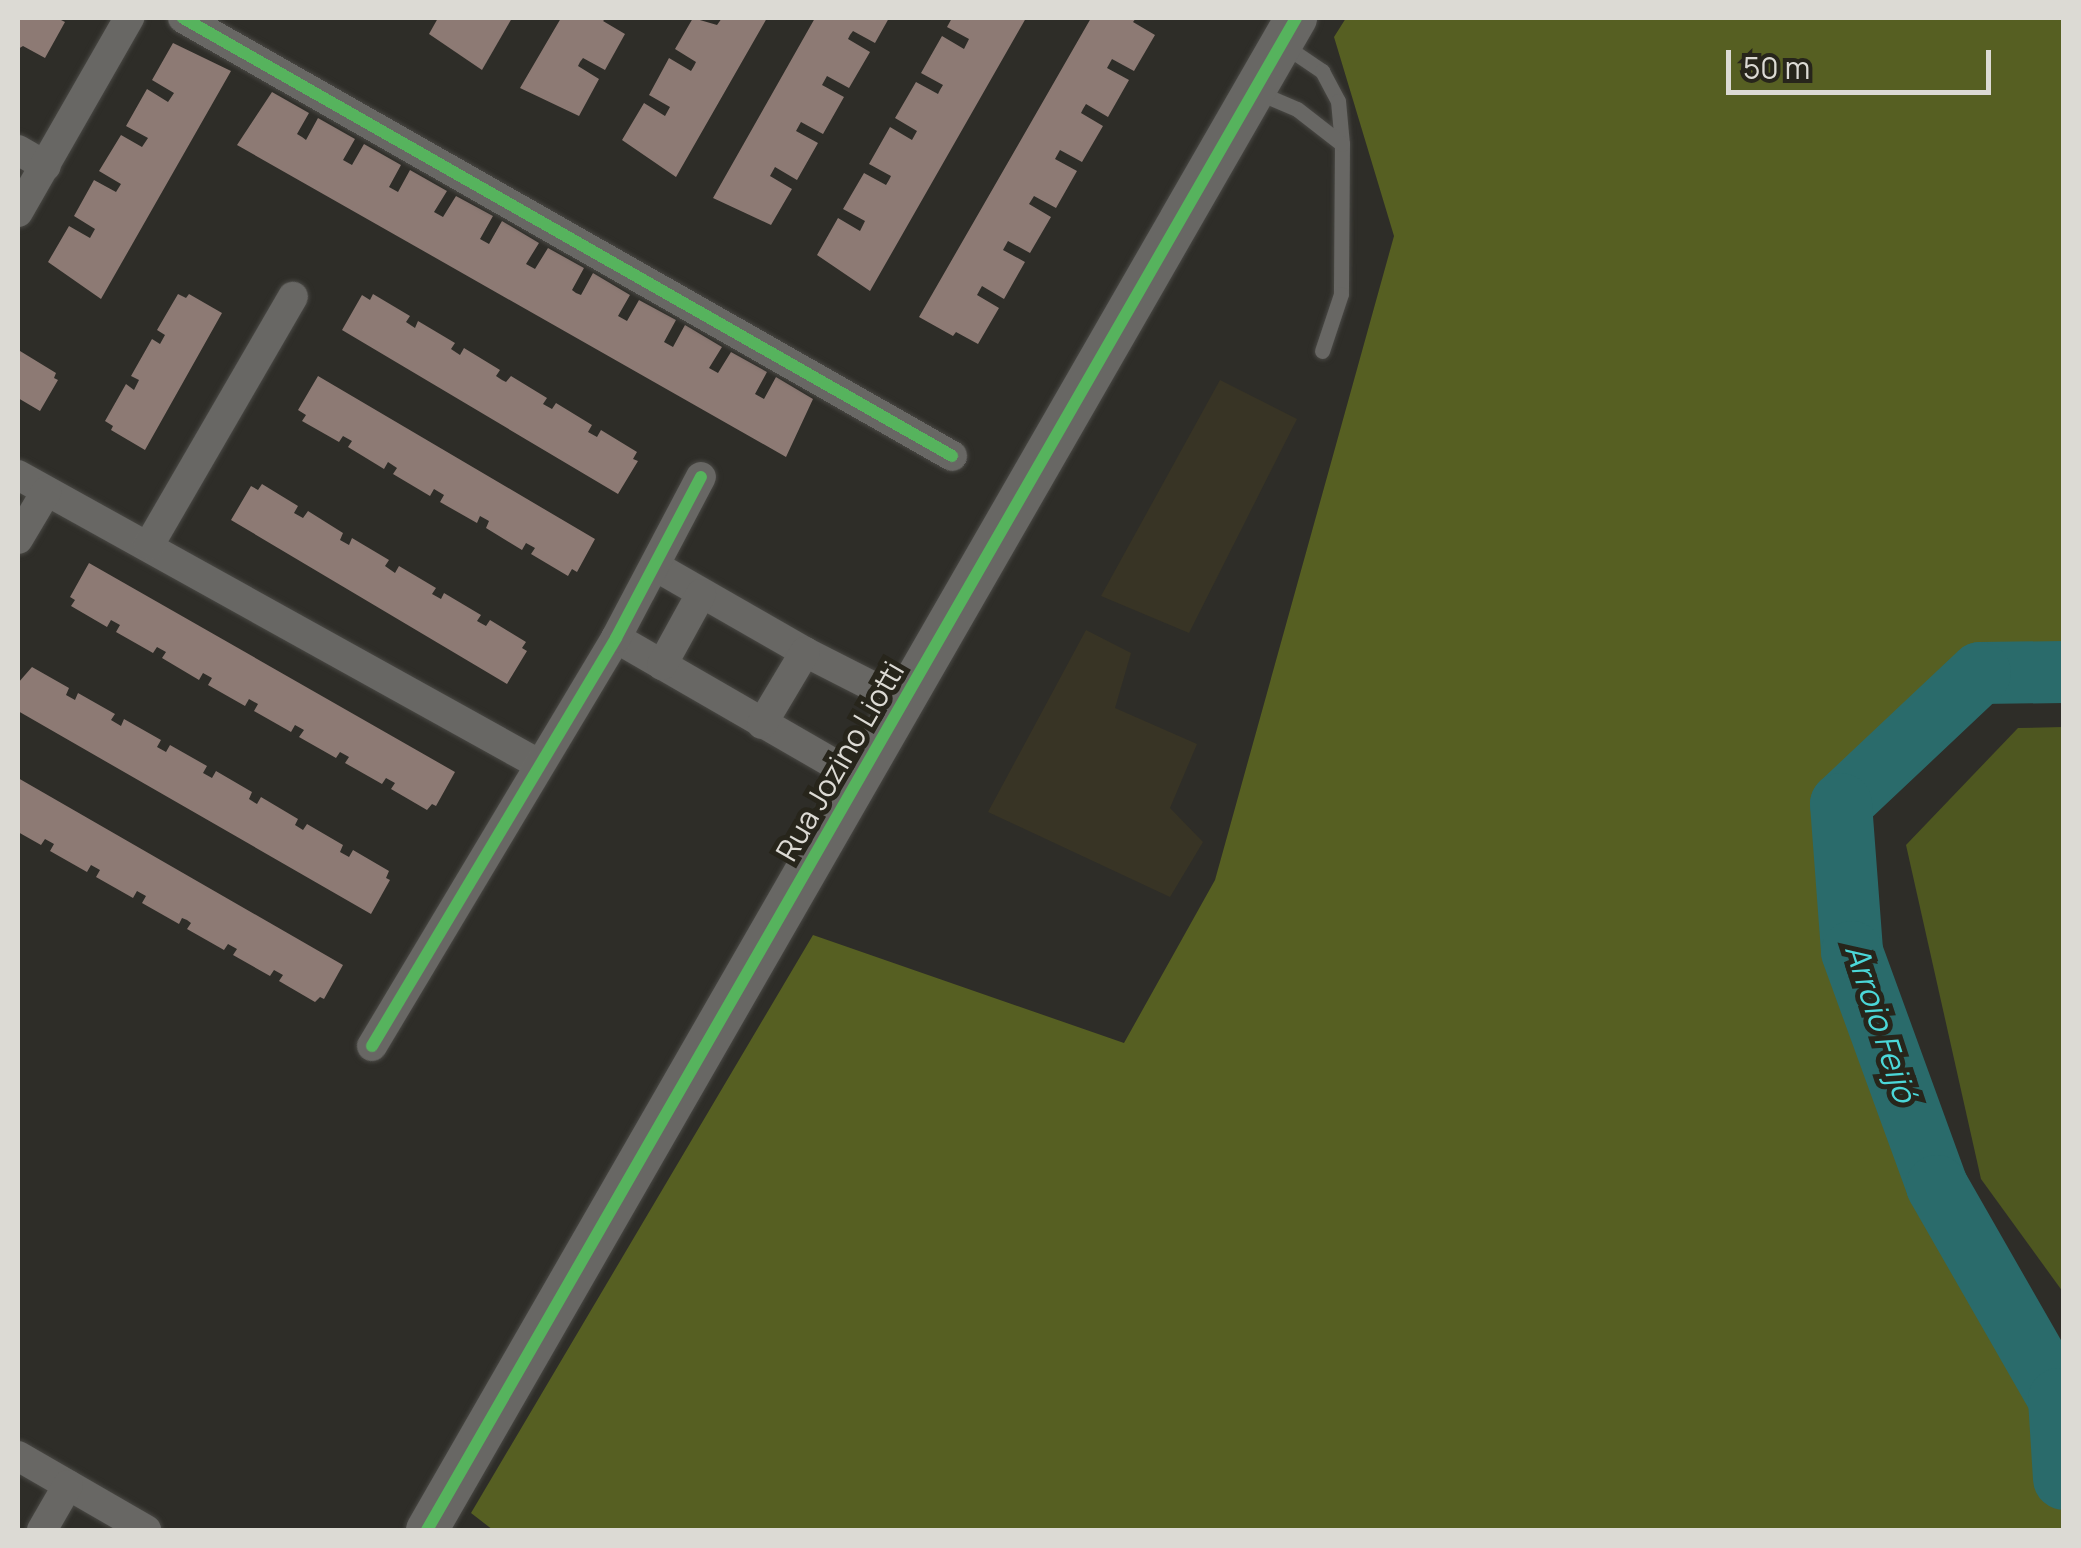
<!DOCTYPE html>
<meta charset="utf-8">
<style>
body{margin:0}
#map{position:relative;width:2081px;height:1548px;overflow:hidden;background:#2e2d28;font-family:Manrope,sans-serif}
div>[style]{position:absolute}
.built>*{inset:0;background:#383425}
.green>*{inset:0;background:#4e5720}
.forest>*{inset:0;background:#565f22}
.river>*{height:62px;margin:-31px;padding:0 31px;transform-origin:31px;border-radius:31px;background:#2a6b6b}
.building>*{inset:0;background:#8d7a74}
.roads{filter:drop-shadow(0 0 2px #494844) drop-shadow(0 0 2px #494844)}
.lane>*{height:15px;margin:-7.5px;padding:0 7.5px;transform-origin:7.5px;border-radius:7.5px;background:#686764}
.street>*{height:30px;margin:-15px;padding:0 15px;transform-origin:15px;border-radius:15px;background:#686764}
.secondary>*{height:42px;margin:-21px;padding:0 21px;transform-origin:21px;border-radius:21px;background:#686764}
.cycleway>*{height:12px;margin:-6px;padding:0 6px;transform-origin:6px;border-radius:6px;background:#56b35d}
span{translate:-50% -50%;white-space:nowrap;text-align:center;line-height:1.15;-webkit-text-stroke:10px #27251b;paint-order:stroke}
.street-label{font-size:30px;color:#dcdad4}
.water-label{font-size:32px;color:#4bd7d8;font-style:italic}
.frame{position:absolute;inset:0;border:20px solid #dcdad4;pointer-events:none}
.scale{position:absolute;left:1726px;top:50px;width:265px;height:45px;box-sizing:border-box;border:5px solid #dcdad4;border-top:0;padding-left:12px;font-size:30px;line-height:35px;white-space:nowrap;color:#dcdad4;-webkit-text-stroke:8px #27251b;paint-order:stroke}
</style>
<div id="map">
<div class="built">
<div style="clip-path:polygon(1220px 380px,1297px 419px,1189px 633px,1101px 596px)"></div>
<div style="clip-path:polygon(1086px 630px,1131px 653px,1115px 708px,1197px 744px,1170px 808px,1203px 842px,1170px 897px,988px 812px)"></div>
</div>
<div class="green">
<div style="clip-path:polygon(2063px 727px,2064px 727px,2063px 1292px,1981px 1179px,1906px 845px,2018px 728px)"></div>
</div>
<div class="forest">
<div style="clip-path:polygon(1346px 18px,2063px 18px,2063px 672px,1980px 673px,1842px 804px,1852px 952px,1937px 1186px,2059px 1399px,2063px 1530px,493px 1530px,471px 1513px,813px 935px,1124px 1043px,1215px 880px,1394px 236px,1334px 37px)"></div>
</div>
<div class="river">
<div style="left:2064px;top:672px;width:84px;rotate:179.3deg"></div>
<div style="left:1980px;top:673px;width:191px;rotate:136.7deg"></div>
<div style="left:1841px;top:804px;width:148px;rotate:85.7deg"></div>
<div style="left:1852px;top:952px;width:249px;rotate:70deg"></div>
<div style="left:1937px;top:1186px;width:245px;rotate:60.2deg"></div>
<div style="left:2059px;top:1399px;width:80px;rotate:86.4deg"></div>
</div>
<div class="building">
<div style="clip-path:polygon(18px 18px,57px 18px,65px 22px,45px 58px,23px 46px,18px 49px)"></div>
<div style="clip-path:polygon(438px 18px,512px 18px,482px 70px,429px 34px)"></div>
<div style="clip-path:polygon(561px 18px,606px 18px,603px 21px,625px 34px,605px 70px,583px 58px,580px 62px,578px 66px,599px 79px,579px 116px,520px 88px)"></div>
<div style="clip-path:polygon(693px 18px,717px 25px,722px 18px,767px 18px,676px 177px,622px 140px,644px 103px,665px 116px,670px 107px,649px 95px,669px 58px,691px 71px,694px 66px,696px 62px,675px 49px)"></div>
<div style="clip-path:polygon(815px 18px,889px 18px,875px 43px,853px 31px,850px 35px,848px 39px,870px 52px,849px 88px,827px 76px,822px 85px,844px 97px,823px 134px,801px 122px,796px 131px,818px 143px,797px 180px,775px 167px,770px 176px,792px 189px,771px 225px,713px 198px)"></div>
<div style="clip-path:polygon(952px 18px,1026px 18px,870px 291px,817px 255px,838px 218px,860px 231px,865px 221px,843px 209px,864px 173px,886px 185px,889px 180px,891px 176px,869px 164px,890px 127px,912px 140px,917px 131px,895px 118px,916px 82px,938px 94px,940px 90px,943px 85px,921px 73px,942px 36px,964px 49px,969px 39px,947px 27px)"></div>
<div style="clip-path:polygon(1091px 18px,1136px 18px,1133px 22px,1155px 35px,1134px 71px,1112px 59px,1107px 68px,1129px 80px,1108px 117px,1086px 104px,1083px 109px,1081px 113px,1103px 126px,1082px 162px,1060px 150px,1055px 159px,1077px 171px,1056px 208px,1034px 196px,1029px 204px,1051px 217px,1030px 253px,1008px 241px,1003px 250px,1025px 262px,1004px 299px,982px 286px,977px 295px,999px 308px,978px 344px,956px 332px,953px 336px,919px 317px)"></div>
<div style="clip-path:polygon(173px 43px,231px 71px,101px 299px,48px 262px,69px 226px,90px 238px,95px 229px,74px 216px,94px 180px,116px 192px,121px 184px,99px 171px,121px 135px,142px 147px,148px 138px,126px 126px,147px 89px,168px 102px,174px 93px,152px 80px)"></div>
<div style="clip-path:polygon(272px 92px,309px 113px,297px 134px,302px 137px,306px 140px,318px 118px,355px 139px,343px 160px,352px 165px,364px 144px,401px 165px,389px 187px,398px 192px,410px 170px,447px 191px,434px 212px,443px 217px,456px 196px,493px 216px,480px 239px,489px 244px,502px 221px,539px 243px,526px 264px,535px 269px,548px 248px,584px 268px,572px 290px,576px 293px,581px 295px,593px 273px,630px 295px,618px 316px,627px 321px,639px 300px,676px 320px,664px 342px,673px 347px,685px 325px,722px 347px,709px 368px,718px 373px,731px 352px,767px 372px,755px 394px,764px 399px,776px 377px,813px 399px,786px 457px,237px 145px)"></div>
<div style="clip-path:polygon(178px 294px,186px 298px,189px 294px,222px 313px,145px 450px,111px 430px,113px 426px,105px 421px,126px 384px,134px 390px,139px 380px,131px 376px,152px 339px,160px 344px,165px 335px,157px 330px)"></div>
<div style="clip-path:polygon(373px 294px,410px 316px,406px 322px,415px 328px,418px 321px,455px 343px,451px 349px,460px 355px,464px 348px,500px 370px,496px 376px,502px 380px,506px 382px,511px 376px,547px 398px,543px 404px,552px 409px,556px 403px,592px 425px,588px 432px,597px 437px,601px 430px,637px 452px,633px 459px,638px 461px,618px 494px,342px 330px,362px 295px,370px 300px)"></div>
<div style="clip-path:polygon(20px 351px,56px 373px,54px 378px,58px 380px,40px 411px,18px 398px)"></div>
<div style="clip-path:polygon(318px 376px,595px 539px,577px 572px,572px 569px,568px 576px,531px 554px,535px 548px,526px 543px,522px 550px,486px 528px,489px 521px,480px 516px,477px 523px,440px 502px,444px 495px,434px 489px,430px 496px,393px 474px,397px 468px,388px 462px,384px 469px,348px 447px,352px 441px,343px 436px,339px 442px,302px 421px,306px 415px,298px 410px)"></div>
<div style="clip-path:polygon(262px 484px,298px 506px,294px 513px,303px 518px,308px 511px,343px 533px,340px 540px,349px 545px,352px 538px,389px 560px,385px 566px,395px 573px,399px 566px,436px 588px,432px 594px,441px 599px,444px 593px,481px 615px,477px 621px,486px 626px,490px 620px,526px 642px,522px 648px,527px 651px,507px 684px,231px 520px,251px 486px,258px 490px)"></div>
<div style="clip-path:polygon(89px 563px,455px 772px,436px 806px,432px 804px,427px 810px,391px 789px,395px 783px,386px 778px,382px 784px,345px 763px,349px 757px,340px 752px,336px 758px,299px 737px,304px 730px,295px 725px,291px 732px,254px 711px,258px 704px,249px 699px,245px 706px,208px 685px,212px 678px,203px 673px,199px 680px,162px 658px,166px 652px,157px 647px,153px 653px,116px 632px,120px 625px,111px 620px,107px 627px,71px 606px,75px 600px,70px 597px)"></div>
<div style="clip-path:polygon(32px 667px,69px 688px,66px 695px,75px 700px,78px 693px,115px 714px,111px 720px,121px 726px,124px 719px,161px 740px,157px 747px,166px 752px,170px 745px,207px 766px,203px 773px,212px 778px,216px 771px,252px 792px,249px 799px,257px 804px,261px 797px,298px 819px,295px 825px,303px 830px,307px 824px,343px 845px,340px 852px,349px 857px,353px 850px,389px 871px,386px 878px,390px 880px,371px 914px,18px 711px,18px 683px)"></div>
<div style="clip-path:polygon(18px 778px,343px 965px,324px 999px,320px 997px,315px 1002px,279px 981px,283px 975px,274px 970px,270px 976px,233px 955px,237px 949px,228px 944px,224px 950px,187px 929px,191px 923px,187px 920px,182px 918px,179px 924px,142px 903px,146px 896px,137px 891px,133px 898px,96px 877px,100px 870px,91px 865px,87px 872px,50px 851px,54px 844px,45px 839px,41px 845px,18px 832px)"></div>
</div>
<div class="roads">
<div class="lane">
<div style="left:1285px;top:46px;width:45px;rotate:34deg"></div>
<div style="left:1322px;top:71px;width:34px;rotate:62deg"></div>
<div style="left:1338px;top:101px;width:43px;rotate:84.7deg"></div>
<div style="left:1342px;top:144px;width:150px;rotate:90.4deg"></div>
<div style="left:1341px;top:294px;width:60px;rotate:108.4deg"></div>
<div style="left:1257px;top:92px;width:43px;rotate:23deg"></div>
<div style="left:1297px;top:109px;width:57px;rotate:37.9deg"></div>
</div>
<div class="street">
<div style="left:183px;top:18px;width:885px;rotate:29.66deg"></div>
<div style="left:18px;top:150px;width:32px;rotate:30deg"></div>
<div style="left:18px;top:212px;width:224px;rotate:-60.2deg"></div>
<div style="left:18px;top:475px;width:594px;rotate:29.03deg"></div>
<div style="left:18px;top:539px;width:55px;rotate:-59.2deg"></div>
<div style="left:149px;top:545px;width:287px;rotate:-59.9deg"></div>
<div style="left:655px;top:566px;width:173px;rotate:29.8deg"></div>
<div style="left:805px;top:652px;width:110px;rotate:27deg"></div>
<div style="left:616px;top:638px;width:278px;rotate:30deg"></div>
<div style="left:662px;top:665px;width:81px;rotate:-61.2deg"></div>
<div style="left:762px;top:724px;width:84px;rotate:-59.2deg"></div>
<div style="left:372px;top:1046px;width:475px;rotate:-59.1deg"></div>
<div style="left:616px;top:638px;width:182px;rotate:-62.2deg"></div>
<div style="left:18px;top:1456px;width:148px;rotate:30deg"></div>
<div style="left:42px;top:1530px;width:52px;rotate:-60deg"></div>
</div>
<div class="secondary">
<div style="left:427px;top:1530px;width:1744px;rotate:-60.11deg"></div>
</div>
</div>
<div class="cycleway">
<div style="left:183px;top:18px;width:885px;rotate:29.66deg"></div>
<div style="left:372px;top:1046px;width:475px;rotate:-59.1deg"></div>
<div style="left:616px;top:638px;width:182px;rotate:-62.2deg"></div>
<div style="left:427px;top:1530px;width:1744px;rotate:-60.11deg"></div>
</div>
<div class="street-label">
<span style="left:840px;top:761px;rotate:-60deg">Rua Jozino Liotti</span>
</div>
<div class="water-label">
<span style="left:1881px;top:1023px;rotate:72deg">Arroio Feijó</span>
</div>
<div class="frame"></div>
<div class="scale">50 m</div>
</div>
